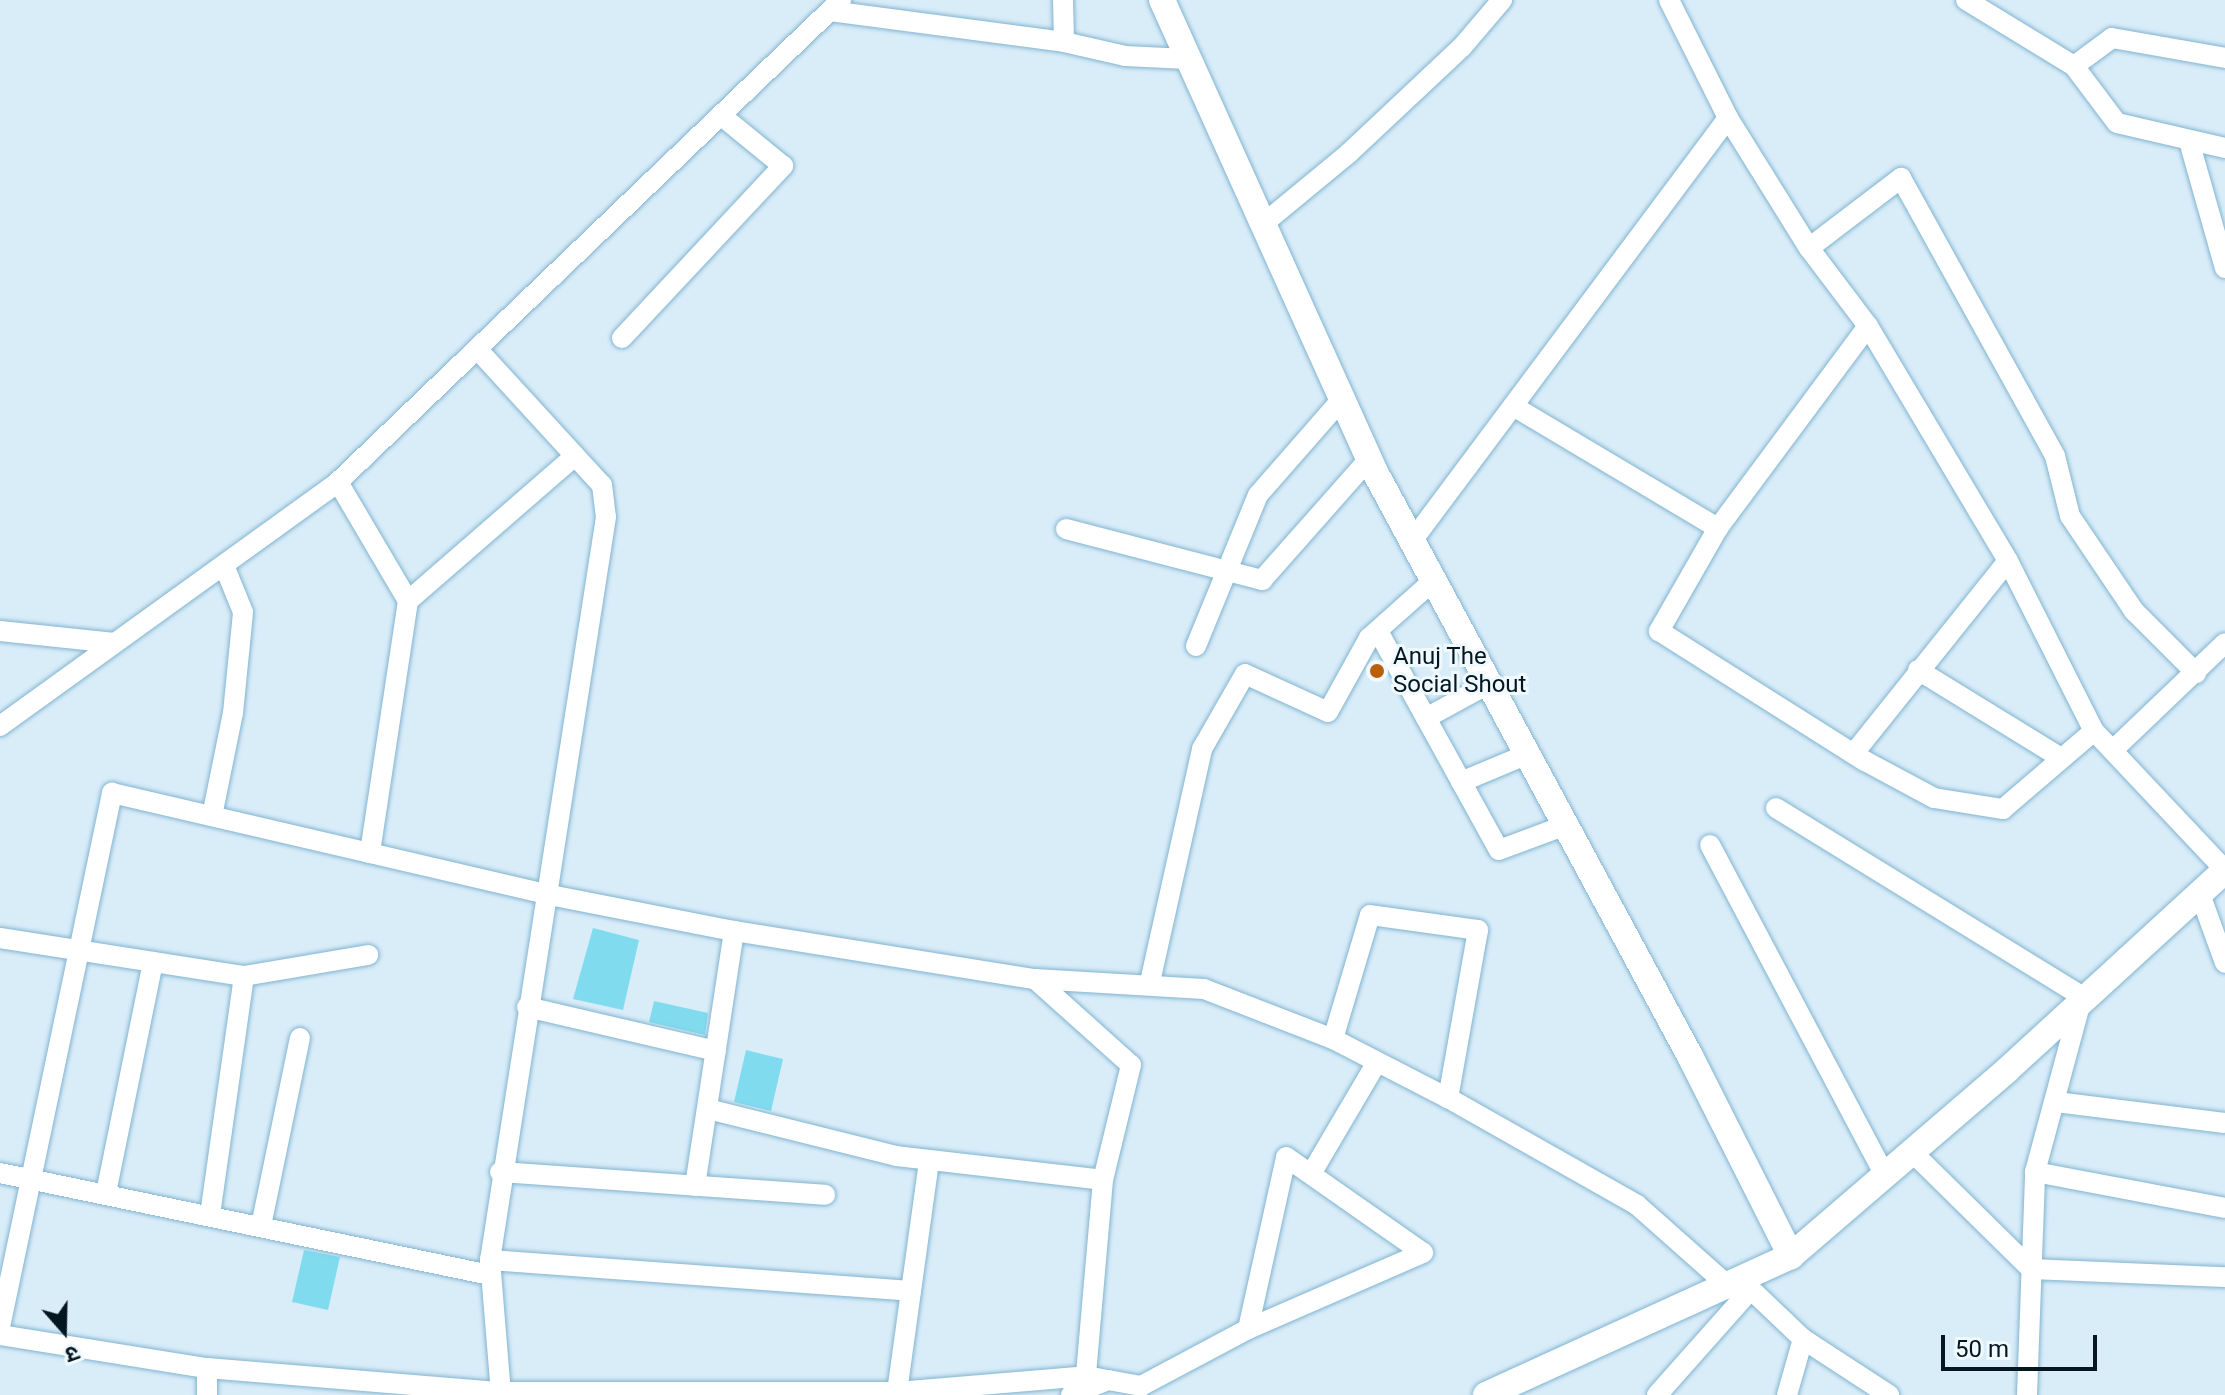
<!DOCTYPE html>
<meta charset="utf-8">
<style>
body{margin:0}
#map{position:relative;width:2225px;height:1395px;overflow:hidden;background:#d9edf9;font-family:Roboto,"Noto Sans Devanagari",sans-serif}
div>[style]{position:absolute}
.building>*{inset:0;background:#80dbef}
.roads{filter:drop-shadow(0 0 2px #82b4d0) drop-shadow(0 0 2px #82b4d0)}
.minor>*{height:20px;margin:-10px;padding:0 10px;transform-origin:10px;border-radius:10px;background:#fff}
.tertiary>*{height:26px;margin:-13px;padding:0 13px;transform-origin:13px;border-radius:13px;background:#fff}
.dots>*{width:22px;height:22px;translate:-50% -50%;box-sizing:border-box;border:4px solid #eff9fe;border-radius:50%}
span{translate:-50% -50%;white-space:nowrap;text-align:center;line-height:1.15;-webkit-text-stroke:6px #eff9fe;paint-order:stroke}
.poi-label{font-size:24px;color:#041721}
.left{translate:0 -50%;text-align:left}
.north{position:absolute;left:24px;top:1291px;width:80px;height:80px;-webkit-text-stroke:6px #eff9fe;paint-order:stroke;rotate:160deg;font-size:22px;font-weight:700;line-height:32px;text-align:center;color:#041721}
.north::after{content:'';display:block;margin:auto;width:28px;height:36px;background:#041721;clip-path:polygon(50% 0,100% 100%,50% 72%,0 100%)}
.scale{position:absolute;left:1941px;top:1335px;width:156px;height:36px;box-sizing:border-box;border:4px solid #041721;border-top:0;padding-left:10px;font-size:24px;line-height:28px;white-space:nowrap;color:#041721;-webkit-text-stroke:6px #eff9fe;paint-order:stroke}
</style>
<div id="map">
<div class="building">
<div style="clip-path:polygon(593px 928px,639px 940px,623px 1010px,573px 999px)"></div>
<div style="clip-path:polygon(654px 1001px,708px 1013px,705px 1035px,649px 1022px)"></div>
<div style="clip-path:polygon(746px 1050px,783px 1059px,771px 1111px,734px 1102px)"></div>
<div style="clip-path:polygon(304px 1250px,340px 1257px,328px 1310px,292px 1302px)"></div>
</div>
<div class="roads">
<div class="minor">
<div style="left:1063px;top:0;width:42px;rotate:88.6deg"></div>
<div style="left:1669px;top:0;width:132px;rotate:63.4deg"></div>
<div style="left:1728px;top:118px;width:153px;rotate:58.1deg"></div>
<div style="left:1809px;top:248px;width:98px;rotate:52.9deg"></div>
<div style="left:1868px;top:326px;width:274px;rotate:59.2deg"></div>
<div style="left:2008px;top:561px;width:191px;rotate:63.2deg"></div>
<div style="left:2094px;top:731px;width:191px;rotate:46.7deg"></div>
<div style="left:1966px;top:0;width:127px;rotate:31.4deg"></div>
<div style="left:2074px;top:66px;width:71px;rotate:53deg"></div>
<div style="left:2117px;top:123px;width:111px;rotate:13deg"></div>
<div style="left:830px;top:11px;width:236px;rotate:7.5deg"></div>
<div style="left:1064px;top:42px;width:63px;rotate:12.9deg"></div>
<div style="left:1125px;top:56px;width:62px;rotate:2.8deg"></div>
<div style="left:2074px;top:66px;width:47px;rotate:-36.4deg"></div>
<div style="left:2112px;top:38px;width:115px;rotate:10deg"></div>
<div style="left:2189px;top:141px;width:132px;rotate:74.2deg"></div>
<div style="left:1263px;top:224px;width:112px;rotate:-39.5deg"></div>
<div style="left:1349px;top:153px;width:155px;rotate:-43.2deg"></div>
<div style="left:1462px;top:47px;width:62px;rotate:-49.6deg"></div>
<div style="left:1809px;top:248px;width:116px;rotate:-37.3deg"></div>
<div style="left:1901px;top:178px;width:318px;rotate:61deg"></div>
<div style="left:2055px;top:456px;width:62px;rotate:76deg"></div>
<div style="left:2070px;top:516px;width:115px;rotate:56deg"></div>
<div style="left:2134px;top:611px;width:88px;rotate:45deg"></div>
<div style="left:1868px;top:326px;width:252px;rotate:126.6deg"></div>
<div style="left:1718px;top:528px;width:119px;rotate:119.8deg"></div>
<div style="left:1659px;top:631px;width:244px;rotate:32.3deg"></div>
<div style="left:1865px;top:761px;width:78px;rotate:28.2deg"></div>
<div style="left:1934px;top:798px;width:70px;rotate:9.1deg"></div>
<div style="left:2003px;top:809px;width:120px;rotate:-40.6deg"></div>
<div style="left:622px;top:338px;width:236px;rotate:-46.9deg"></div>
<div style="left:783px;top:166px;width:77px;rotate:-140.8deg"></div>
<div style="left:479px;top:351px;width:182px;rotate:47.5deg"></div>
<div style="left:602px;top:485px;width:32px;rotate:83deg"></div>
<div style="left:606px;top:517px;width:752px;rotate:98.87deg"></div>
<div style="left:490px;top:1260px;width:135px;rotate:85.3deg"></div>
<div style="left:1513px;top:406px;width:239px;rotate:30.8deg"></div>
<div style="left:338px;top:482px;width:138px;rotate:59.5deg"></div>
<div style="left:408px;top:601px;width:255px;rotate:98.6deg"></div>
<div style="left:1066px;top:529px;width:203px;rotate:14.6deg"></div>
<div style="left:1262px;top:580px;width:162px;rotate:-48.5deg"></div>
<div style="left:1412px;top:541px;width:528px;rotate:-53.24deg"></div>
<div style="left:408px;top:601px;width:221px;rotate:-41deg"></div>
<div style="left:0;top:631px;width:115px;rotate:6deg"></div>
<div style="left:1378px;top:631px;width:250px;rotate:61.1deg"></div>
<div style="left:1499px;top:850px;width:72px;rotate:-20.5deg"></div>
<div style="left:1196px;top:646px;width:163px;rotate:-67.7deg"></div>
<div style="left:1258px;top:495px;width:128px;rotate:-48.8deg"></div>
<div style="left:1918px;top:670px;width:168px;rotate:31.6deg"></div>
<div style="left:1426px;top:718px;width:73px;rotate:-28.7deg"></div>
<div style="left:0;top:726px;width:417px;rotate:-35.8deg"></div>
<div style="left:338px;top:482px;width:697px;rotate:-43.78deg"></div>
<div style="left:2114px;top:749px;width:153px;rotate:-43.7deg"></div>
<div style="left:1854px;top:753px;width:246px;rotate:-51.3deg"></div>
<div style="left:1461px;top:782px;width:73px;rotate:-22.7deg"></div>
<div style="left:1776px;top:808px;width:363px;rotate:31.6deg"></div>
<div style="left:212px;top:816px;width:105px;rotate:-78.5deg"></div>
<div style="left:233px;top:713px;width:101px;rotate:-84.3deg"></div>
<div style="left:243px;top:612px;width:48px;rotate:-112.2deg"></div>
<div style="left:1710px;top:845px;width:374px;rotate:62.1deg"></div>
<div style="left:2200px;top:894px;width:73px;rotate:70.1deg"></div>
<div style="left:0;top:938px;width:247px;rotate:8.9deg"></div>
<div style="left:244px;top:976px;width:126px;rotate:-9.6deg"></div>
<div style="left:1035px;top:979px;width:129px;rotate:41.9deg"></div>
<div style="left:1131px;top:1065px;width:118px;rotate:103.7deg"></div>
<div style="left:1103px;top:1180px;width:197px;rotate:95deg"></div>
<div style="left:1150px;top:982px;width:239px;rotate:-77.4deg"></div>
<div style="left:1202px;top:749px;width:86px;rotate:-60.2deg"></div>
<div style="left:1245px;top:674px;width:91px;rotate:24.6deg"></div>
<div style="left:1328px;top:712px;width:85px;rotate:-61deg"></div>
<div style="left:1369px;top:638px;width:87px;rotate:-41.7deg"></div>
<div style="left:527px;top:1007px;width:194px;rotate:13.1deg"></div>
<div style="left:1333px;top:1039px;width:129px;rotate:-73.4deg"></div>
<div style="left:1370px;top:915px;width:109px;rotate:7.9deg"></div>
<div style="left:1478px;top:930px;width:171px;rotate:100.1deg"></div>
<div style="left:2056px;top:1102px;width:170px;rotate:7.1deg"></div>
<div style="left:708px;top:1109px;width:194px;rotate:14deg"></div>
<div style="left:896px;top:1156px;width:208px;rotate:6.6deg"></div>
<div style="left:1912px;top:1152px;width:167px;rotate:44.5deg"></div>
<div style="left:2031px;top:1269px;width:194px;rotate:2.4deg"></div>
<div style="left:500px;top:1172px;width:326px;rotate:4deg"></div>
<div style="left:2035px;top:1172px;width:193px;rotate:10.7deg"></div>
<div style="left:0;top:1173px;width:501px;rotate:11.76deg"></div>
<div style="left:1311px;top:1174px;width:130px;rotate:-59.5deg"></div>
<div style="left:695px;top:1186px;width:258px;rotate:-81.3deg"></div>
<div style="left:106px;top:1193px;width:236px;rotate:-78.5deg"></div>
<div style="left:210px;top:1215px;width:241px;rotate:-81.9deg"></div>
<div style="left:261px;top:1226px;width:192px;rotate:-78.3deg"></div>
<div style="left:490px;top:1260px;width:422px;rotate:4.2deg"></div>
<div style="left:1740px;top:1279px;width:87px;rotate:43.6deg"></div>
<div style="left:1803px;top:1339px;width:103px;rotate:33.1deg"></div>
<div style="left:0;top:1327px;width:546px;rotate:-78.15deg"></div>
<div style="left:112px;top:793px;width:445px;rotate:13.1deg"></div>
<div style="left:545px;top:894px;width:193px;rotate:11.1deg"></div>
<div style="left:734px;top:931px;width:305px;rotate:9.1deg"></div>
<div style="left:1035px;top:979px;width:169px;rotate:3.4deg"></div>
<div style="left:1204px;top:989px;width:138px;rotate:21.2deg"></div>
<div style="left:1333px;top:1039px;width:129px;rotate:27.2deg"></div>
<div style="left:1448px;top:1098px;width:217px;rotate:29.5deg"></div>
<div style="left:1637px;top:1205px;width:118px;rotate:41.6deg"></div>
<div style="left:1248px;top:1329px;width:176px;rotate:-77.5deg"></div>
<div style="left:1286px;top:1157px;width:167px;rotate:35deg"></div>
<div style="left:0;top:1335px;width:210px;rotate:9.1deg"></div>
<div style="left:207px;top:1368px;width:295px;rotate:4.7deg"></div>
<div style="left:501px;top:1392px;width:396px"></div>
<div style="left:897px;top:1392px;width:190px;rotate:-4.8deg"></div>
<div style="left:1086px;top:1376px;width:56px;rotate:10.3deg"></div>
<div style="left:1141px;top:1386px;width:121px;rotate:-28deg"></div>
<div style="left:1248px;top:1329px;width:191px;rotate:-23.5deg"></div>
<div style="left:897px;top:1392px;width:234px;rotate:-82.1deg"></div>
<div style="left:207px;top:1395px;width:27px;rotate:-90deg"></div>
<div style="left:1071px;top:1395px;width:40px;rotate:-22deg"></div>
<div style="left:1657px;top:1395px;width:142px;rotate:-48.4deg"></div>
<div style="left:1787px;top:1395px;width:58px;rotate:-74.1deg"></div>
<div style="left:2027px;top:1395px;width:223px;rotate:-87.9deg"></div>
<div style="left:2035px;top:1172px;width:177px;rotate:-74.9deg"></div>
</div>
<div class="tertiary">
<div style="left:1162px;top:0;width:518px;rotate:65.71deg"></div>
<div style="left:1375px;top:472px;width:666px;rotate:61.66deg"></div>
<div style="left:1691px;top:1058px;width:222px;rotate:63.2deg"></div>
<div style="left:1486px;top:1395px;width:335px;rotate:-24.5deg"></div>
<div style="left:1791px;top:1256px;width:284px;rotate:-40.7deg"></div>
<div style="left:2006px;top:1071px;width:297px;rotate:-42.5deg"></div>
</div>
</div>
<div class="dots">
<div style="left:1377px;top:671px;background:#ba5e08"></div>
</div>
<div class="poi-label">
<span class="left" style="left:1393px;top:671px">Anuj The<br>Social Shout</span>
</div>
<div class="north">उ</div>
<div class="scale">50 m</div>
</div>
